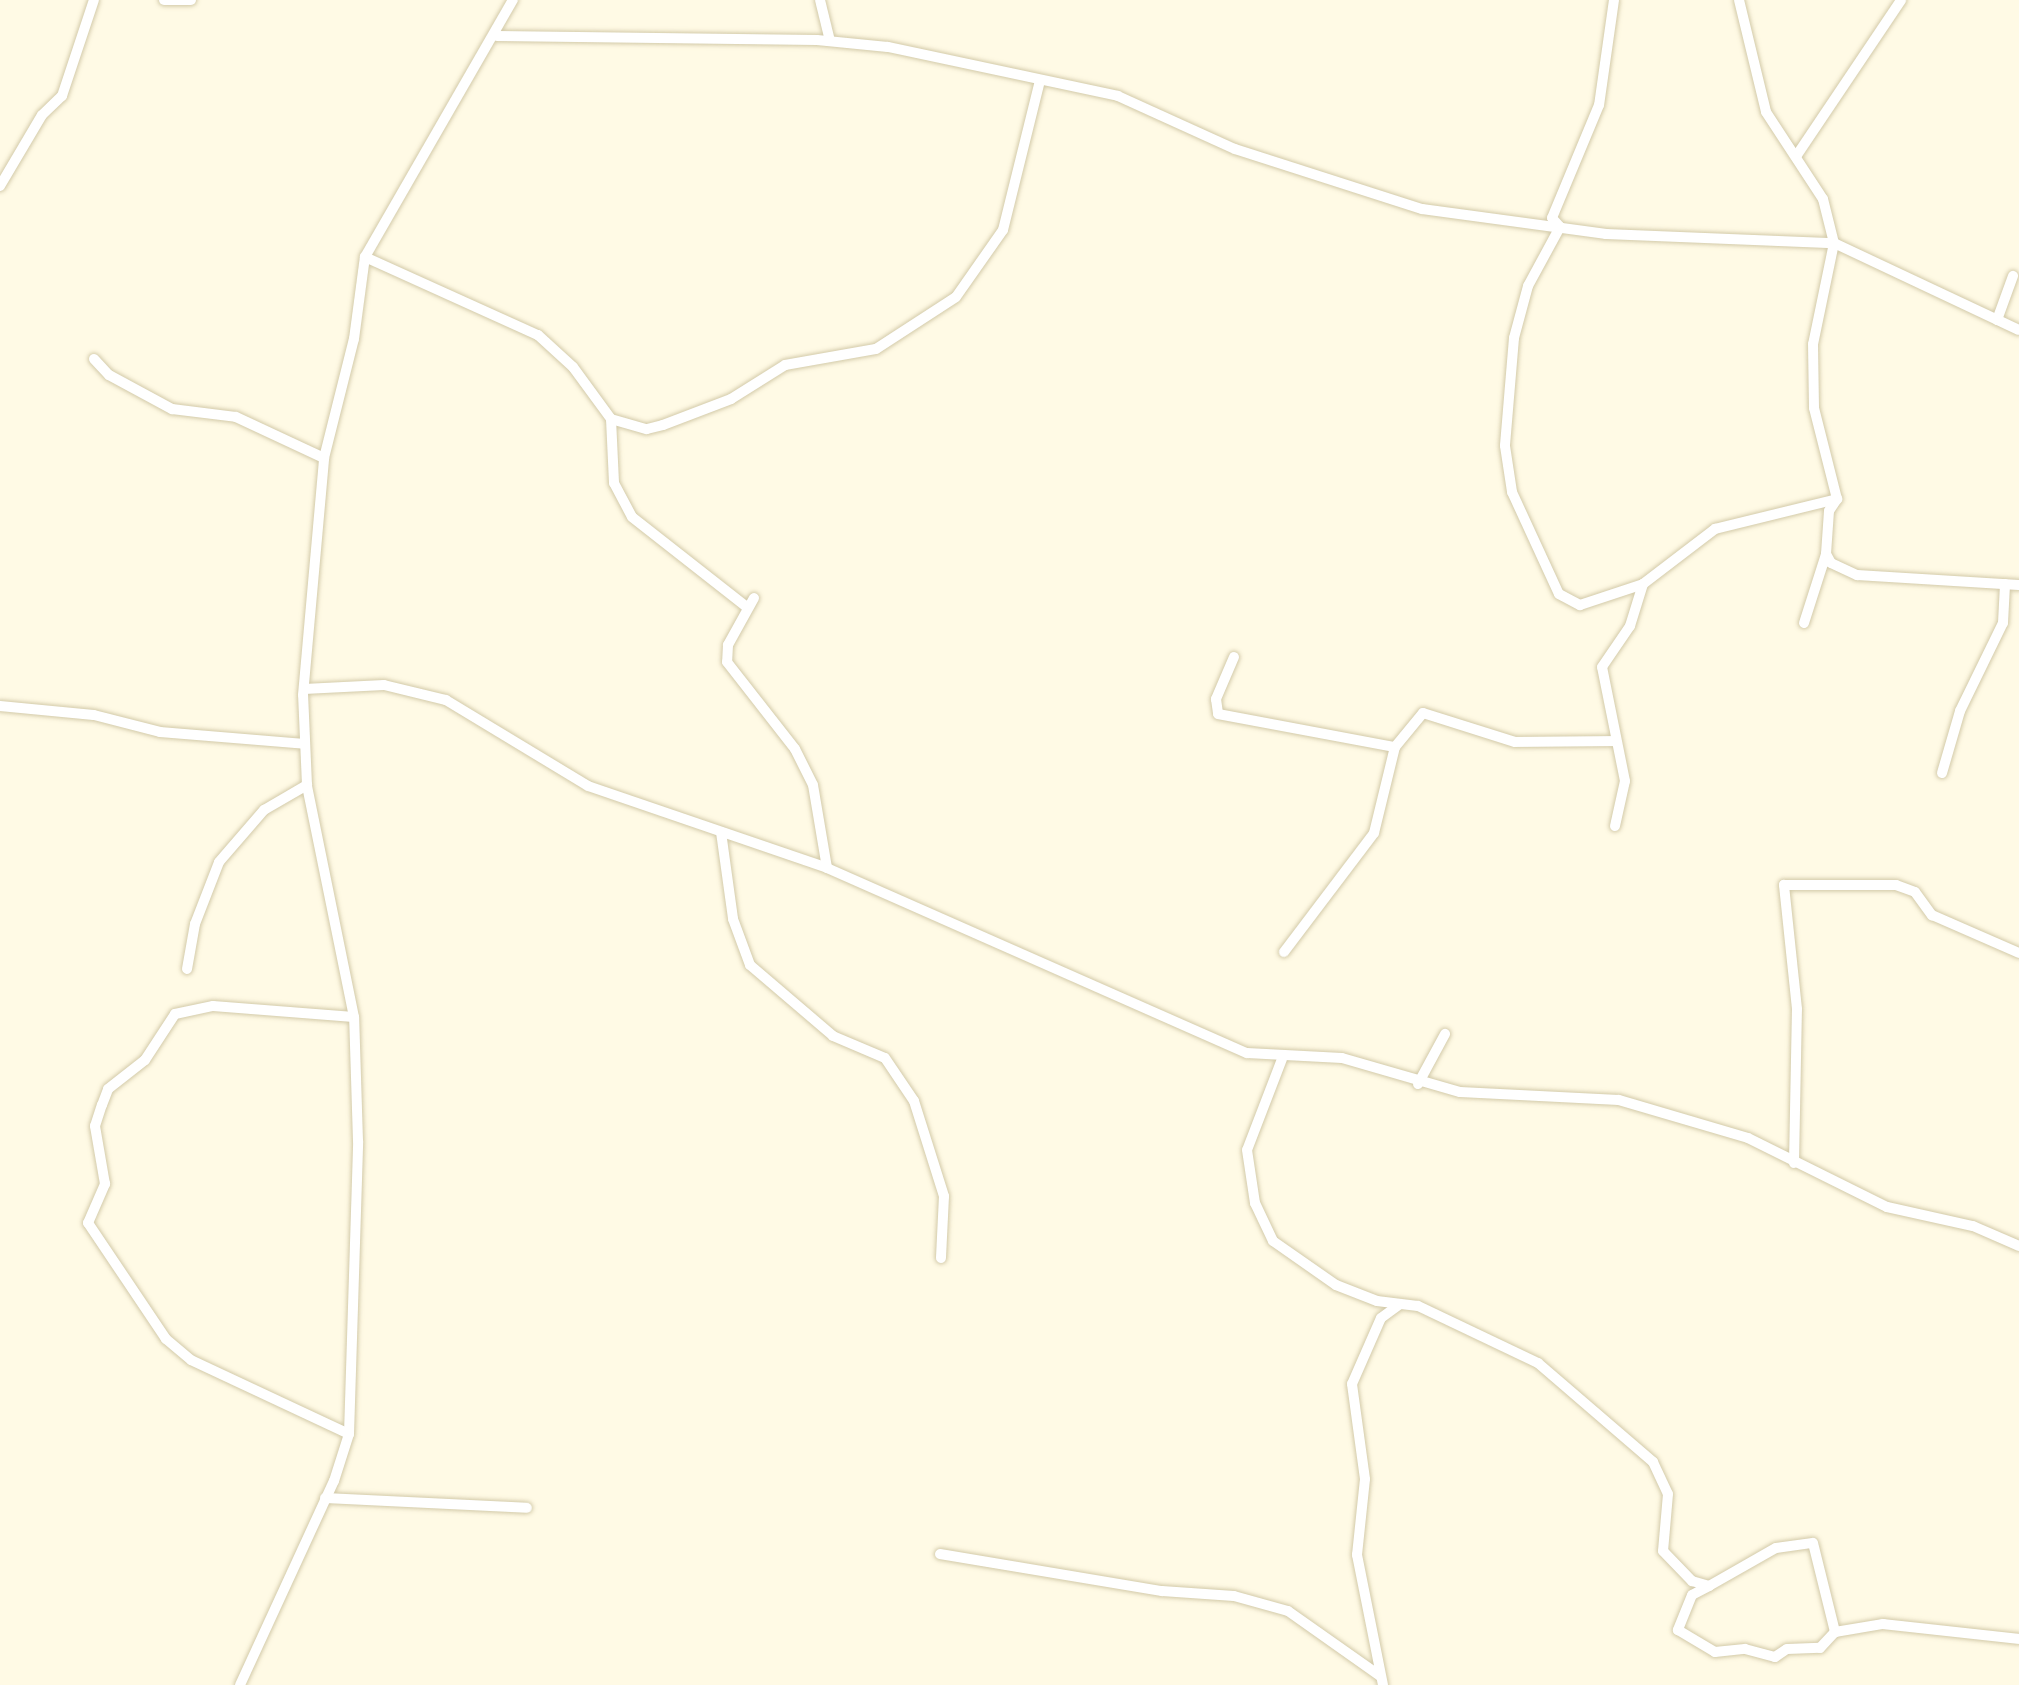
<!DOCTYPE html>
<style>
body{margin:0}
#map{position:relative;width:2019px;height:1685px;overflow:hidden;background:#fffae5;font-family:"Archivo Narrow",sans-serif}
div>[style]{position:absolute}
.roads{filter:drop-shadow(0 0 2px #d3caa9) drop-shadow(0 0 2px #d3caa9)}
.minor>*{height:10px;margin:-5px;padding:0 5px;transform-origin:5px;border-radius:5px;background:#fff}
span{translate:-50% -50%;white-space:nowrap;text-align:center;line-height:1.15;-webkit-text-stroke:7px #fff;paint-order:stroke}
</style>
<div id="map">
<div class="roads">
<div class="minor">
<div style="left:164px;top:0;width:27px"></div>
<div style="left:820px;top:0;width:42px;rotate:76.3deg"></div>
<div style="left:1614px;top:0;width:106px;rotate:98.1deg"></div>
<div style="left:1599px;top:105px;width:122px;rotate:112.6deg"></div>
<div style="left:1552px;top:218px;width:12px;rotate:48deg"></div>
<div style="left:1560px;top:227px;width:67px;rotate:118.5deg"></div>
<div style="left:1528px;top:286px;width:54px;rotate:105.1deg"></div>
<div style="left:1514px;top:338px;width:108px;rotate:94.8deg"></div>
<div style="left:1505px;top:446px;width:47px;rotate:81.3deg"></div>
<div style="left:1512px;top:492px;width:112px;rotate:65.3deg"></div>
<div style="left:1559px;top:594px;width:24px;rotate:28deg"></div>
<div style="left:1580px;top:605px;width:66px;rotate:-18.4deg"></div>
<div style="left:1643px;top:584px;width:91px;rotate:-37.4deg"></div>
<div style="left:1715px;top:529px;width:126px;rotate:-13.8deg"></div>
<div style="left:1739px;top:0;width:115px;rotate:76.4deg"></div>
<div style="left:1766px;top:112px;width:104px;rotate:56.8deg"></div>
<div style="left:1823px;top:199px;width:45px;rotate:76deg"></div>
<div style="left:1834px;top:243px;width:103px;rotate:101.7deg"></div>
<div style="left:1813px;top:344px;width:64px;rotate:89.1deg"></div>
<div style="left:1814px;top:408px;width:94px;rotate:75.8deg"></div>
<div style="left:1837px;top:499px;width:14px;rotate:124deg"></div>
<div style="left:1829px;top:511px;width:43px;rotate:94deg"></div>
<div style="left:1826px;top:554px;width:10px;rotate:61deg"></div>
<div style="left:1831px;top:563px;width:29px;rotate:25deg"></div>
<div style="left:1857px;top:575px;width:162px;rotate:3.5deg"></div>
<div style="left:497px;top:36px;width:320px;rotate:0.7deg"></div>
<div style="left:817px;top:40px;width:71px;rotate:5.6deg"></div>
<div style="left:888px;top:47px;width:235px;rotate:12deg"></div>
<div style="left:1118px;top:96px;width:128px;rotate:24.4deg"></div>
<div style="left:1235px;top:149px;width:196px;rotate:17.8deg"></div>
<div style="left:1422px;top:209px;width:186px;rotate:7.7deg"></div>
<div style="left:1606px;top:234px;width:228px;rotate:2.3deg"></div>
<div style="left:1834px;top:243px;width:204px;rotate:25.2deg"></div>
<div style="left:1797px;top:155px;width:187px;rotate:-56.1deg"></div>
<div style="left:0;top:186px;width:82px;rotate:-59.4deg"></div>
<div style="left:42px;top:115px;width:28px;rotate:-44deg"></div>
<div style="left:62px;top:96px;width:101px;rotate:-71.6deg"></div>
<div style="left:365px;top:257px;width:190px;rotate:24.3deg"></div>
<div style="left:538px;top:335px;width:47px;rotate:42.4deg"></div>
<div style="left:573px;top:367px;width:64px;rotate:53.8deg"></div>
<div style="left:611px;top:419px;width:64px;rotate:87.3deg"></div>
<div style="left:614px;top:483px;width:38px;rotate:62deg"></div>
<div style="left:632px;top:517px;width:147px;rotate:38.1deg"></div>
<div style="left:1997px;top:320px;width:47px;rotate:-70deg"></div>
<div style="left:94px;top:359px;width:22px;rotate:47deg"></div>
<div style="left:109px;top:375px;width:72px;rotate:28.4deg"></div>
<div style="left:172px;top:409px;width:64px;rotate:7.1deg"></div>
<div style="left:236px;top:417px;width:97px;rotate:25deg"></div>
<div style="left:611px;top:419px;width:37px;rotate:16deg"></div>
<div style="left:647px;top:429px;width:16px;rotate:-14deg"></div>
<div style="left:663px;top:425px;width:73px;rotate:-20.9deg"></div>
<div style="left:731px;top:399px;width:64px;rotate:-32.2deg"></div>
<div style="left:785px;top:365px;width:92px;rotate:-10deg"></div>
<div style="left:876px;top:349px;width:95px;rotate:-33deg"></div>
<div style="left:956px;top:297px;width:82px;rotate:-55deg"></div>
<div style="left:1003px;top:230px;width:154px;rotate:-76.1deg"></div>
<div style="left:754px;top:598px;width:54px;rotate:119deg"></div>
<div style="left:728px;top:645px;width:17px;rotate:93deg"></div>
<div style="left:727px;top:662px;width:110px;rotate:52deg"></div>
<div style="left:795px;top:749px;width:40px;rotate:63.4deg"></div>
<div style="left:813px;top:785px;width:84px;rotate:80.4deg"></div>
<div style="left:1804px;top:623px;width:72px;rotate:-72.3deg"></div>
<div style="left:1234px;top:657px;width:46px;rotate:113.2deg"></div>
<div style="left:1216px;top:699px;width:15px;rotate:82deg"></div>
<div style="left:1218px;top:714px;width:180px;rotate:10.6deg"></div>
<div style="left:304px;top:689px;width:80px;rotate:-2.9deg"></div>
<div style="left:384px;top:685px;width:64px;rotate:13.6deg"></div>
<div style="left:446px;top:700px;width:166px;rotate:31.2deg"></div>
<div style="left:588px;top:786px;width:253px;rotate:18.9deg"></div>
<div style="left:827px;top:868px;width:459px;rotate:23.8deg"></div>
<div style="left:1247px;top:1053px;width:95px;rotate:3deg"></div>
<div style="left:1342px;top:1058px;width:123px;rotate:16.1deg"></div>
<div style="left:1460px;top:1092px;width:159px;rotate:2.9deg"></div>
<div style="left:1619px;top:1100px;width:134px;rotate:16.4deg"></div>
<div style="left:1748px;top:1138px;width:155px;rotate:26.4deg"></div>
<div style="left:1887px;top:1207px;width:88px;rotate:12.5deg"></div>
<div style="left:1973px;top:1226px;width:50px;rotate:23.5deg"></div>
<div style="left:0;top:706px;width:94px;rotate:5.5deg"></div>
<div style="left:94px;top:715px;width:68px;rotate:14.4deg"></div>
<div style="left:160px;top:732px;width:145px;rotate:4.7deg"></div>
<div style="left:1942px;top:773px;width:65px;rotate:-73.8deg"></div>
<div style="left:1960px;top:711px;width:98px;rotate:-64deg"></div>
<div style="left:2003px;top:623px;width:39px;rotate:-87deg"></div>
<div style="left:1615px;top:826px;width:46px;rotate:-77.5deg"></div>
<div style="left:1625px;top:781px;width:116px;rotate:-101.4deg"></div>
<div style="left:1602px;top:667px;width:50px;rotate:-55.7deg"></div>
<div style="left:1630px;top:626px;width:44px;rotate:-72.8deg"></div>
<div style="left:721px;top:832px;width:88px;rotate:82.1deg"></div>
<div style="left:733px;top:919px;width:49px;rotate:69.7deg"></div>
<div style="left:750px;top:965px;width:109px;rotate:40.5deg"></div>
<div style="left:833px;top:1036px;width:56px;rotate:22.9deg"></div>
<div style="left:885px;top:1058px;width:52px;rotate:56deg"></div>
<div style="left:914px;top:1101px;width:100px;rotate:72.5deg"></div>
<div style="left:944px;top:1196px;width:62px;rotate:92.8deg"></div>
<div style="left:1284px;top:952px;width:149px;rotate:-52.9deg"></div>
<div style="left:1374px;top:833px;width:89px;rotate:-76.3deg"></div>
<div style="left:1395px;top:747px;width:44px;rotate:-50.5deg"></div>
<div style="left:1423px;top:713px;width:96px;rotate:17.5deg"></div>
<div style="left:1515px;top:742px;width:101px;rotate:-0.6deg"></div>
<div style="left:187px;top:969px;width:46px;rotate:-79.9deg"></div>
<div style="left:195px;top:924px;width:66px;rotate:-68.8deg"></div>
<div style="left:219px;top:862px;width:69px;rotate:-49.1deg"></div>
<div style="left:264px;top:810px;width:50px;rotate:-30.2deg"></div>
<div style="left:1282px;top:1059px;width:97px;rotate:111deg"></div>
<div style="left:1247px;top:1150px;width:54px;rotate:81.4deg"></div>
<div style="left:1255px;top:1203px;width:42px;rotate:64.7deg"></div>
<div style="left:1273px;top:1241px;width:77px;rotate:34.9deg"></div>
<div style="left:1336px;top:1285px;width:44px;rotate:21.3deg"></div>
<div style="left:1377px;top:1301px;width:41px;rotate:7deg"></div>
<div style="left:1418px;top:1306px;width:133px;rotate:25.4deg"></div>
<div style="left:1538px;top:1363px;width:152px;rotate:40.7deg"></div>
<div style="left:1653px;top:1462px;width:35px;rotate:65deg"></div>
<div style="left:1668px;top:1494px;width:57px;rotate:95deg"></div>
<div style="left:1663px;top:1551px;width:42px;rotate:46deg"></div>
<div style="left:1692px;top:1581px;width:18px;rotate:16deg"></div>
<div style="left:1709px;top:1586px;width:77px;rotate:-29.6deg"></div>
<div style="left:1776px;top:1548px;width:37px;rotate:-8deg"></div>
<div style="left:1813px;top:1543px;width:92px;rotate:76.1deg"></div>
<div style="left:1418px;top:1084px;width:57px;rotate:-61.6deg"></div>
<div style="left:1794px;top:1163px;width:154px;rotate:-88.9deg"></div>
<div style="left:1797px;top:1009px;width:125px;rotate:-96deg"></div>
<div style="left:1784px;top:885px;width:112px"></div>
<div style="left:1896px;top:885px;width:20px;rotate:20deg"></div>
<div style="left:1915px;top:892px;width:29px;rotate:54deg"></div>
<div style="left:1932px;top:915px;width:95px;rotate:23.6deg"></div>
<div style="left:349px;top:1434px;width:174px;rotate:-154.9deg"></div>
<div style="left:191px;top:1360px;width:33px;rotate:-140deg"></div>
<div style="left:166px;top:1339px;width:140px;rotate:-123.9deg"></div>
<div style="left:88px;top:1223px;width:43px;rotate:-66.4deg"></div>
<div style="left:105px;top:1184px;width:59px;rotate:-99.8deg"></div>
<div style="left:95px;top:1126px;width:22px;rotate:-72deg"></div>
<div style="left:102px;top:1105px;width:17px;rotate:-69deg"></div>
<div style="left:108px;top:1089px;width:47px;rotate:-38.1deg"></div>
<div style="left:145px;top:1060px;width:55px;rotate:-56.9deg"></div>
<div style="left:175px;top:1014px;width:39px;rotate:-12deg"></div>
<div style="left:213px;top:1006px;width:141px;rotate:4.5deg"></div>
<div style="left:325px;top:1498px;width:202px;rotate:2.8deg"></div>
<div style="left:940px;top:1554px;width:225px;rotate:9.5deg"></div>
<div style="left:1162px;top:1591px;width:72px;rotate:4deg"></div>
<div style="left:1234px;top:1596px;width:56px;rotate:15.5deg"></div>
<div style="left:1288px;top:1611px;width:113px;rotate:35.2deg"></div>
<div style="left:1709px;top:1586px;width:19px;rotate:152deg"></div>
<div style="left:1692px;top:1595px;width:38px;rotate:112deg"></div>
<div style="left:1678px;top:1630px;width:43px;rotate:30.7deg"></div>
<div style="left:1715px;top:1652px;width:30px;rotate:-6deg"></div>
<div style="left:1745px;top:1649px;width:31px;rotate:15deg"></div>
<div style="left:1775px;top:1657px;width:14px;rotate:-34deg"></div>
<div style="left:1787px;top:1649px;width:33px;rotate:-2deg"></div>
<div style="left:1820px;top:1648px;width:22px;rotate:-47deg"></div>
<div style="left:1835px;top:1632px;width:49px;rotate:-9.5deg"></div>
<div style="left:1883px;top:1624px;width:137px;rotate:6.3deg"></div>
<div style="left:240px;top:1685px;width:225px;rotate:-65.3deg"></div>
<div style="left:334px;top:1481px;width:49px;rotate:-72.3deg"></div>
<div style="left:349px;top:1434px;width:293px;rotate:-88.2deg"></div>
<div style="left:358px;top:1141px;width:124px;rotate:-91.8deg"></div>
<div style="left:354px;top:1017px;width:237px;rotate:-101.5deg"></div>
<div style="left:307px;top:785px;width:90px;rotate:-92.5deg"></div>
<div style="left:303px;top:695px;width:238px;rotate:-84.9deg"></div>
<div style="left:324px;top:458px;width:123px;rotate:-75.9deg"></div>
<div style="left:354px;top:339px;width:83px;rotate:-82.4deg"></div>
<div style="left:365px;top:257px;width:297px;rotate:-60.1deg"></div>
<div style="left:1383px;top:1685px;width:133px;rotate:-101.3deg"></div>
<div style="left:1357px;top:1555px;width:76px;rotate:-84deg"></div>
<div style="left:1365px;top:1479px;width:96px;rotate:-97.8deg"></div>
<div style="left:1352px;top:1384px;width:72px;rotate:-66.3deg"></div>
<div style="left:1381px;top:1318px;width:22px;rotate:-36deg"></div>
</div>
</div>
</div>
